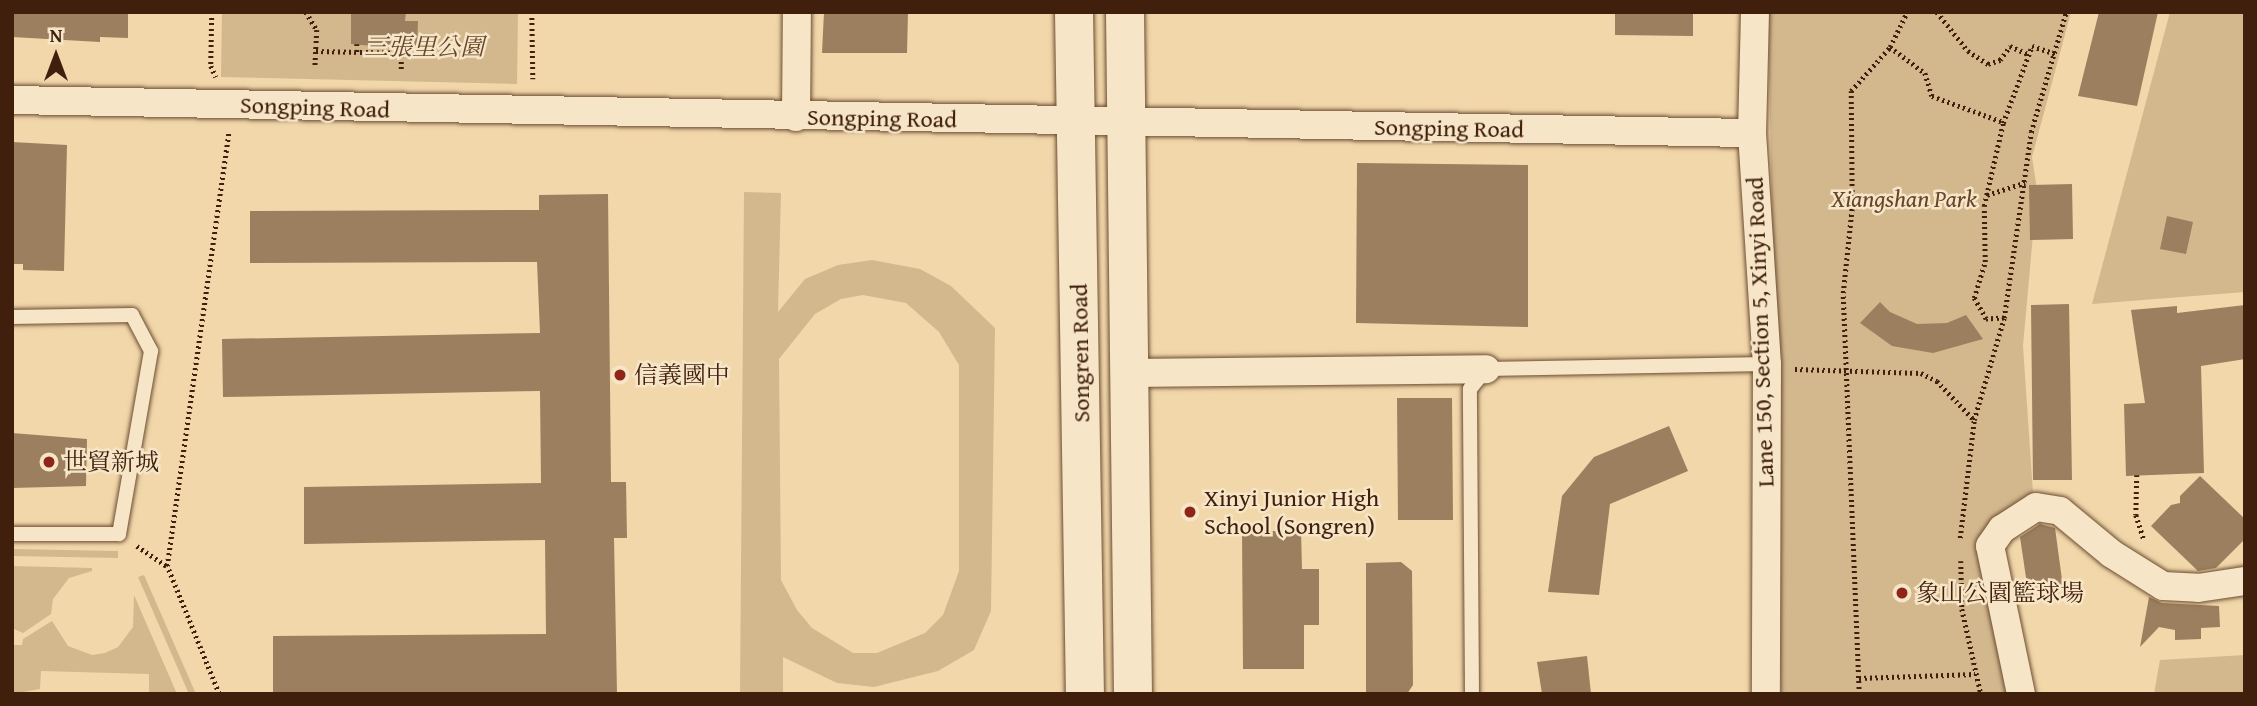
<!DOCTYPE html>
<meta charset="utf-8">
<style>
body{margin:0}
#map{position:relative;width:2257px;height:706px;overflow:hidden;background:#f1d7a9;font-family:"Gentium Book Plus","Noto Serif TC",serif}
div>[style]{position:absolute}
.green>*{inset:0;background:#d3b88e}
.building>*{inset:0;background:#9c7f5e}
.path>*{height:4.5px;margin-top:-2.25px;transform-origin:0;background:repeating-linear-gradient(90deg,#401f0c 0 2px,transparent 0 5.5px)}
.roads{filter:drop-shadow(0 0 2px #6c4d33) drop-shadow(0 0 2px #6c4d33)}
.lane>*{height:14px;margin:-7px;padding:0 7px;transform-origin:7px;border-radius:7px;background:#f6e5c7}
.street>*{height:28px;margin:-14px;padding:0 14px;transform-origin:14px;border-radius:14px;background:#f6e5c7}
.secondary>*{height:38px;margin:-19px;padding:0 19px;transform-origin:19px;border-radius:19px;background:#f6e5c7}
.dots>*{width:19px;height:19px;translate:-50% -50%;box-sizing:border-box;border:4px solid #f6e5c7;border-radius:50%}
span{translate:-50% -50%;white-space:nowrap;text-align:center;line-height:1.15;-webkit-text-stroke:5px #f6e5c7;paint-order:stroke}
.park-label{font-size:24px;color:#65452c;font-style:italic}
.street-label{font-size:24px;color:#401f0c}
.poi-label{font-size:24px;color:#401f0c}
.left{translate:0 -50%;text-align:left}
.frame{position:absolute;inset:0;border:14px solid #401f0c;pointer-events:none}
.north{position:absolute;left:21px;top:21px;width:70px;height:70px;-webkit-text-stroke:5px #f6e5c7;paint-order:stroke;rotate:0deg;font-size:19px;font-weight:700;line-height:28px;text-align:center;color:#401f0c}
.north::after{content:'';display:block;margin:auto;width:24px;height:32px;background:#401f0c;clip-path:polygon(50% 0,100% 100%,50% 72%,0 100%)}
</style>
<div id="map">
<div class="green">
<div style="clip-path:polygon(222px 12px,518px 12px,517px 84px,221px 77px)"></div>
<div style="clip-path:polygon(1768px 12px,2071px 12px,2032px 157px,2037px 190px,2023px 346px,2033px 493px,2004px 513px,1983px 566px,1987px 601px,2003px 640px,2016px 694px,1781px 694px)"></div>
<div style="clip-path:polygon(2170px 12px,2245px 12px,2245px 292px,2092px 304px)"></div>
<div style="clip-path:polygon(evenodd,744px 192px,781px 193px,778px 312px,805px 279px,838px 265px,872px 260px,920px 269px,951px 286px,995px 328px,991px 611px,974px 650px,938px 671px,874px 687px,837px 683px,783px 657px,783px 694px,740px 694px,744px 192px,863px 295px,906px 303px,939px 332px,959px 365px,959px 571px,943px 615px,925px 633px,877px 653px,853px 653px,812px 628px,797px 610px,781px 580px,779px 359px,815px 314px,841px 299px,863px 295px)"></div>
<div style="clip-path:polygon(12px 549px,118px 551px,118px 558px,12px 556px)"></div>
<div style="clip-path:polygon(12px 566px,92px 568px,92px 571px,69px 578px,53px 599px,51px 614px,23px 633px,14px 629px,12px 621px)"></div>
<div style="clip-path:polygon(144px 575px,196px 694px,189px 694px,138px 577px)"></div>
<div style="clip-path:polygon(134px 595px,177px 694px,149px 692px,149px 674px,41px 671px,40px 689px,12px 694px,12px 645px,22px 645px,23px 639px,52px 621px,68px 646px,92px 655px,105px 653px,118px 647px,133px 627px)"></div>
<div style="clip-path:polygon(2245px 655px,2245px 694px,2154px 694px,2160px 660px)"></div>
</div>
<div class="building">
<div style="clip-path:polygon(12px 12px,128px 12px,128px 38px,100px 37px,100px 42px,12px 37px)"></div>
<div style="clip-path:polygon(351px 12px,406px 12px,405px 21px,418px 21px,417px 50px,351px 44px)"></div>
<div style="clip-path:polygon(824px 12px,908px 12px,907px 53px,822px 53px)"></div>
<div style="clip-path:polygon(1615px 12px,1693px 12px,1693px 36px,1615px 35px)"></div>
<div style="clip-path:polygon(2099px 12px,2158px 12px,2137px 106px,2078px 96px)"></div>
<div style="clip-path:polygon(12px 142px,67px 145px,64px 271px,23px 270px,23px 264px,12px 264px)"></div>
<div style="clip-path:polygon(1357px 163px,1528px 165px,1528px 327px,1356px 323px)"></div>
<div style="clip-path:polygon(2072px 184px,2073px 239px,2030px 240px,2029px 185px)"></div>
<div style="clip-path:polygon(608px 194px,611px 482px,626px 482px,627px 538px,614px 538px,617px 694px,273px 694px,273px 636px,546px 634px,545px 540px,304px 544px,304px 487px,541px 483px,540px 391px,223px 397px,222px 339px,540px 333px,537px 262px,250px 263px,250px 211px,539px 210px,539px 195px)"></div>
<div style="clip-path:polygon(2167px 216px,2193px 222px,2186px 254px,2160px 249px)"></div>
<div style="clip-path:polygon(1880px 302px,1890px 312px,1917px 324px,1947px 323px,1966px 315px,1983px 339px,1933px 353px,1892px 346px,1860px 323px)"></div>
<div style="clip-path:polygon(2069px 304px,2072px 480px,2033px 480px,2031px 305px)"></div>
<div style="clip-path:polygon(2245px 305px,2245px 359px,2201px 366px,2204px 473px,2126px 476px,2124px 404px,2145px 403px,2131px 310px,2177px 306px,2177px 313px)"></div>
<div style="clip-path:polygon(1397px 398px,1452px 398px,1453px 520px,1398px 520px)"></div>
<div style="clip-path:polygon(1669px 426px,1688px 471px,1610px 504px,1599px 595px,1548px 592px,1562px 496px,1594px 457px)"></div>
<div style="clip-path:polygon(12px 433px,87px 439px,86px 486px,12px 488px)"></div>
<div style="clip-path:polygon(2200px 476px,2245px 519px,2245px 539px,2216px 568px,2198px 571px,2151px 526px,2171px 505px,2180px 503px,2180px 496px)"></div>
<div style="clip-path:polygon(2040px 524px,2055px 528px,2063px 587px,2028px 591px,2020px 537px)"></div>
<div style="clip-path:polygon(1242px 531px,1301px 531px,1302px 569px,1319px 569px,1319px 625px,1304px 625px,1304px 669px,1243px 669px)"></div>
<div style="clip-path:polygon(1401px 562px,1412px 571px,1413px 685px,1407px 694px,1366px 694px,1366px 563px)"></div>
<div style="clip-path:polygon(2149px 597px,2162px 603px,2219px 606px,2220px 627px,2201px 628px,2201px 639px,2175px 640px,2175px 630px,2159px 627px,2140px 647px)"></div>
<div style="clip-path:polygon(1587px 656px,1591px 694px,1542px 694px,1537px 662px)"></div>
</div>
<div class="path">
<div style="left:212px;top:12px;width:54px;rotate:91.1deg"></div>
<div style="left:211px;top:66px;width:12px;rotate:66deg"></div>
<div style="left:306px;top:12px;width:21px;rotate:59deg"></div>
<div style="left:317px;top:30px;width:37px;rotate:93deg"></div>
<div style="left:532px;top:12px;width:67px;rotate:89.1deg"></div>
<div style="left:1937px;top:12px;width:50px;rotate:51.5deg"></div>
<div style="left:1968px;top:51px;width:24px;rotate:33deg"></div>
<div style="left:1988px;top:64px;width:13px;rotate:-18deg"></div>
<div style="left:2000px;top:60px;width:17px;rotate:-54deg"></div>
<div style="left:2010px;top:46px;width:20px;rotate:24deg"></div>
<div style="left:357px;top:44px;width:8px;rotate:90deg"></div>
<div style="left:1890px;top:47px;width:44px;rotate:36.6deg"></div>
<div style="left:1925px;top:73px;width:24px;rotate:73deg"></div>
<div style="left:1932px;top:96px;width:76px;rotate:20.1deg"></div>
<div style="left:316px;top:51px;width:93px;rotate:1.2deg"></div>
<div style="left:401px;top:69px;width:16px;rotate:-90deg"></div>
<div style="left:1987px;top:195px;width:40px;rotate:-18deg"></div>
<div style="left:2004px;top:318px;width:18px;rotate:177deg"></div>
<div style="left:1986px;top:319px;width:24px;rotate:-120deg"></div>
<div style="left:1974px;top:298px;width:38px;rotate:-73deg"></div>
<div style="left:1985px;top:262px;width:56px;rotate:-91deg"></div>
<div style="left:1984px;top:206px;width:85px;rotate:-77.1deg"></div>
<div style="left:2003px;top:123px;width:82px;rotate:-69.4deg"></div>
<div style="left:2032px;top:46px;width:26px;rotate:18deg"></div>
<div style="left:1795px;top:369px;width:126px;rotate:1.8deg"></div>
<div style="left:1921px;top:373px;width:18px;rotate:27deg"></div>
<div style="left:1937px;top:381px;width:54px;rotate:46.5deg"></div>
<div style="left:2137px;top:475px;width:40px;rotate:91.4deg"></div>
<div style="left:2136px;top:515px;width:26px;rotate:72deg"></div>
<div style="left:1960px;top:538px;width:119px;rotate:-83.2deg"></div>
<div style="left:1974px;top:420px;width:106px;rotate:-73.6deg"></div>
<div style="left:2004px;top:318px;width:188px;rotate:-81.7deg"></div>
<div style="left:2031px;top:132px;width:125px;rotate:-73.7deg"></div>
<div style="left:137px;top:546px;width:36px;rotate:34deg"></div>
<div style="left:1961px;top:561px;width:48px;rotate:88.8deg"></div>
<div style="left:1962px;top:609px;width:87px;rotate:77.4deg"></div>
<div style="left:1859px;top:678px;width:116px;rotate:-2deg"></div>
<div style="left:219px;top:694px;width:138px;rotate:-112.1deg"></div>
<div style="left:167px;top:566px;width:438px;rotate:-81.9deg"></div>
<div style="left:1859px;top:694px;width:401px;rotate:-92.3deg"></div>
<div style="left:1843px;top:293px;width:85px;rotate:-84deg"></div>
<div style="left:1852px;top:208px;width:117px;rotate:-90.5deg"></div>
<div style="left:1851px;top:91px;width:59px;rotate:-48.4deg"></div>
<div style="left:1890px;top:47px;width:39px;rotate:-64deg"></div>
</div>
<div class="roads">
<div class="lane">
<div style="left:12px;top:317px;width:120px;rotate:-1deg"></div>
<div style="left:132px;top:315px;width:41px;rotate:62.2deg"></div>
<div style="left:151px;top:351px;width:186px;rotate:99.9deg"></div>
<div style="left:119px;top:534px;width:107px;rotate:180deg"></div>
<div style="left:1472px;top:694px;width:305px;rotate:-90.4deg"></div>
<div style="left:1470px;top:389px;width:26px;rotate:-51deg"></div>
<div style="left:1486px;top:369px;width:281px;rotate:-1deg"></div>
</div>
<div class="street">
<div style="left:1755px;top:12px;width:121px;rotate:91.4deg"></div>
<div style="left:1752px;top:133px;width:231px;rotate:86.3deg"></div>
<div style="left:1767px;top:364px;width:330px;rotate:90.2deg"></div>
<div style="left:12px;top:100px;width:1740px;rotate:1.09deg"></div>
<div style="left:796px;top:117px;width:105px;rotate:-89.5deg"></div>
<div style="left:1129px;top:373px;width:357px;rotate:-0.6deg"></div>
<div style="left:2021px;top:694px;width:151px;rotate:-101.8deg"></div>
<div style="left:1990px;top:546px;width:21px;rotate:-55deg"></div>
<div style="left:2002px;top:529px;width:40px;rotate:-32.9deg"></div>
<div style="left:2036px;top:507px;width:24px;rotate:9deg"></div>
<div style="left:2060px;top:511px;width:67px;rotate:39.6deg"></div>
<div style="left:2112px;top:554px;width:60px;rotate:32.1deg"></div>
<div style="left:2163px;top:586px;width:35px;rotate:3deg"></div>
<div style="left:2198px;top:588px;width:48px;rotate:-8.5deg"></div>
</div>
<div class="secondary">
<div style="left:1074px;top:12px;width:682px;rotate:89.08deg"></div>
<div style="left:1125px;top:12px;width:682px;rotate:89.33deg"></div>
</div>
</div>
<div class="dots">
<div style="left:620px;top:375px;background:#8f2418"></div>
<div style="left:49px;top:462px;background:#8f2418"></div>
<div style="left:1190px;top:512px;background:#8f2418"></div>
<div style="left:1902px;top:593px;background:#8f2418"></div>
</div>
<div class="park-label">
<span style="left:424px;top:47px">三張里公園</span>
<span style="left:1904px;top:199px">Xiangshan Park</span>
</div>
<div class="street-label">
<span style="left:315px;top:107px;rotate:2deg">Songping Road</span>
<span style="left:882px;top:118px;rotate:1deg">Songping Road</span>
<span style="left:1449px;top:128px;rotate:1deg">Songping Road</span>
<span style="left:1760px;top:332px;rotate:-92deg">Lane 150, Section 5, Xinyi Road</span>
<span style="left:1080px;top:353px;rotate:-91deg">Songren Road</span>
</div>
<div class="poi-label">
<span class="left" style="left:634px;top:375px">信義國中</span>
<span class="left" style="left:63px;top:462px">世貿新城</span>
<span class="left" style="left:1204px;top:512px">Xinyi Junior High<br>School (Songren)</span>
<span class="left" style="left:1916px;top:593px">象山公園籃球場</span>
</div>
<div class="frame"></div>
<div class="north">N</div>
</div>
